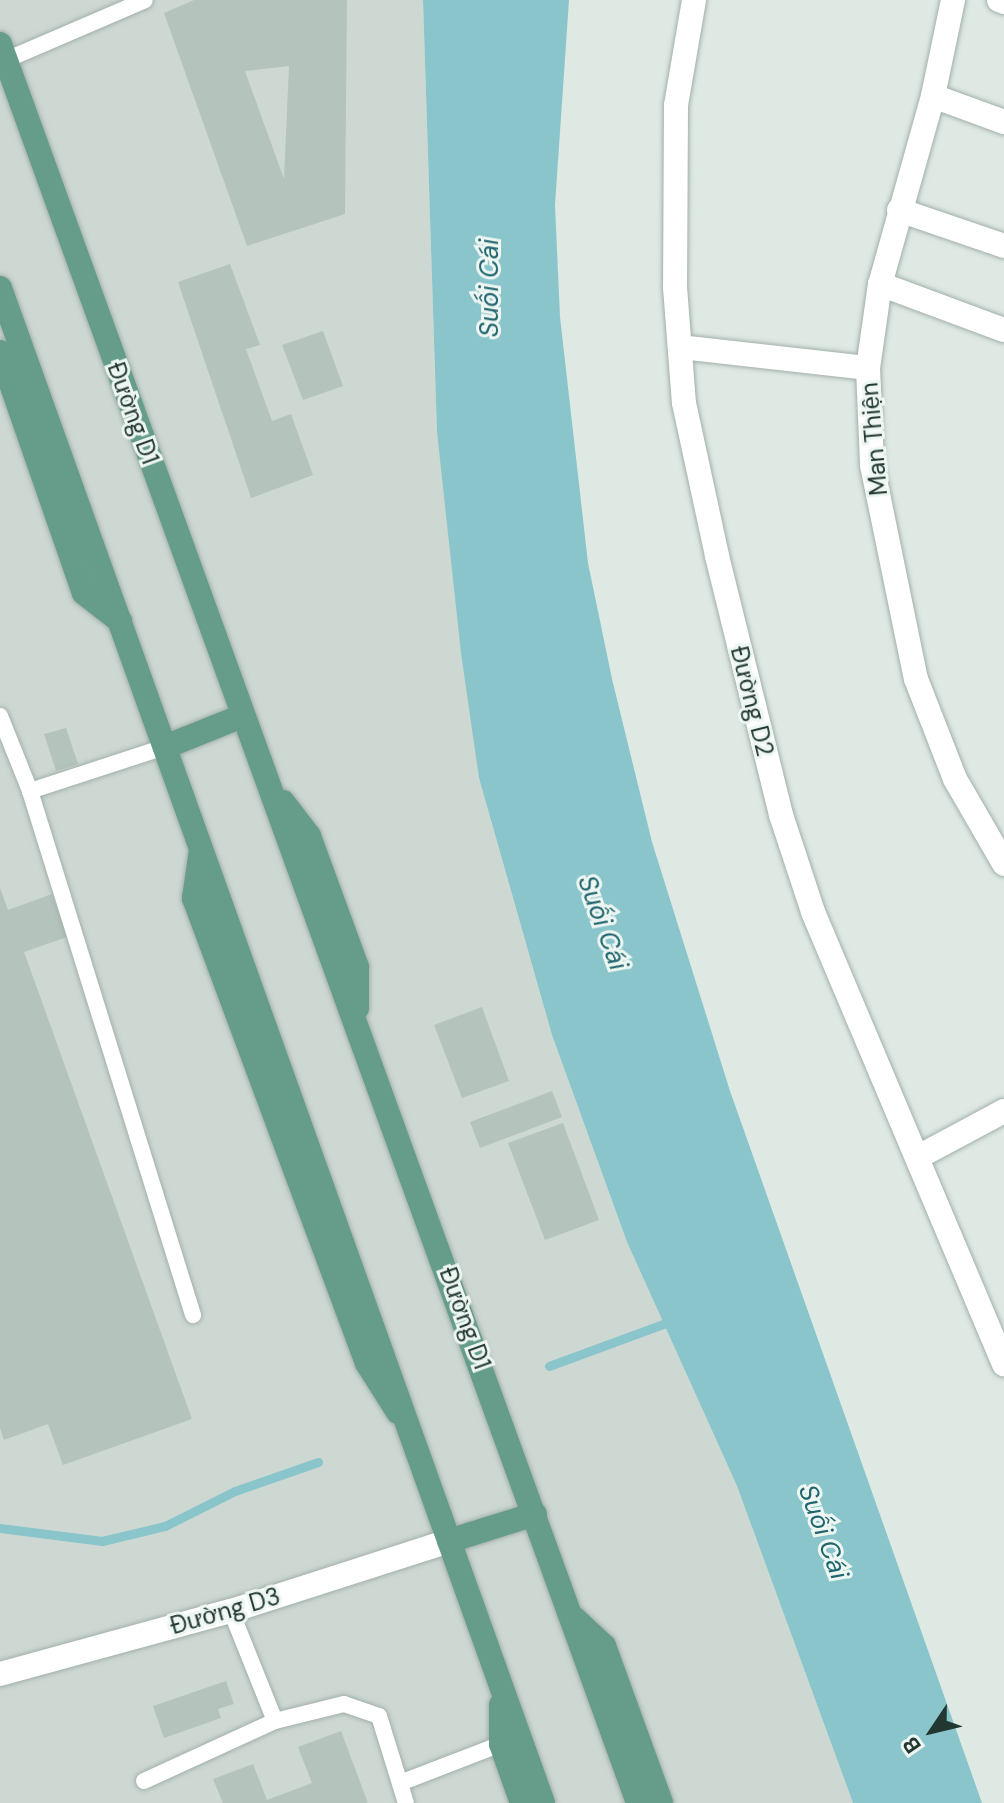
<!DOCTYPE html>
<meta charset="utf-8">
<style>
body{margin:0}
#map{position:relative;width:1004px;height:1803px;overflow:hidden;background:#dee9e3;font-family:"DM Sans",sans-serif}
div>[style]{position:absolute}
.built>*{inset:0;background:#cdd8d2}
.water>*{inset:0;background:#89c5cb}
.stream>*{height:9px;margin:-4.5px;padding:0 4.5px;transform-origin:4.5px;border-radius:4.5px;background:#89c5cb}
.building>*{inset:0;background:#b4c3bc}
.roads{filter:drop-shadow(0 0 2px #a2b0aa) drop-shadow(0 0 2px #a2b0aa)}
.service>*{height:16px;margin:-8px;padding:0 8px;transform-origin:8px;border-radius:8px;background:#fff}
.minor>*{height:24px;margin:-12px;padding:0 12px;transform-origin:12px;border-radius:12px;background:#fff}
.tertiary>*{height:24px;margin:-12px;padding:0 12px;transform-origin:12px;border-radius:12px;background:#fff}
.primary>*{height:24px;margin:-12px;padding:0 12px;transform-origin:12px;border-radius:12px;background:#659c8a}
span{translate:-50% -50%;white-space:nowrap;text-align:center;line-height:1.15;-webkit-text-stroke:6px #eef6f2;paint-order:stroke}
.street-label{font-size:24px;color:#213730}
.water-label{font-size:26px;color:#20666f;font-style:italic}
.north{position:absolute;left:892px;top:1691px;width:80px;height:80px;-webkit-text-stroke:6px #eef6f2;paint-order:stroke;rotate:235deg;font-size:22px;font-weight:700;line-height:32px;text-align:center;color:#213730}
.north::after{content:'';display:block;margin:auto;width:28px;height:36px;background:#213730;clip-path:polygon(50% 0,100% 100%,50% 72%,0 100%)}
</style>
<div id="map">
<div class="built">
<i style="clip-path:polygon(0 0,423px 0,437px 432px,479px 778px,552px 1035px,627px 1242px,737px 1486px,853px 1803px,0 1803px)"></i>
</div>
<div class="water">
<i style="clip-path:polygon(423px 0,569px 0,555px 205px,560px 317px,588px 563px,612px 679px,652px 842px,730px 1091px,982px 1803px,853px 1803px,737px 1486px,627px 1242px,552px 1035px,479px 778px,461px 653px,437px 432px)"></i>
</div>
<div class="stream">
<i style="left:549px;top:1366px;width:136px;rotate:-20.2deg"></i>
<i style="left:0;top:1528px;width:103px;rotate:7.3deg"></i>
<i style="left:102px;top:1541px;width:65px;rotate:-13.4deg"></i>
<i style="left:165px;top:1526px;width:78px;rotate:-26.6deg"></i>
<i style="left:235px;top:1491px;width:88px;rotate:-19.3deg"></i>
</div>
<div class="building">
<i style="clip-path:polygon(evenodd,194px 0,347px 0,345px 214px,247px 246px,164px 13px,194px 0,289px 66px,284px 179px,245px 71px,289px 66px)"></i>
<i style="clip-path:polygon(230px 264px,260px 345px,246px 349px,272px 421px,291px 414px,313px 475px,251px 498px,178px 282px)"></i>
<i style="clip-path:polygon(323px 331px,343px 386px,303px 400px,282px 345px)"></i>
<i style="clip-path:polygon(66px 728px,78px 764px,56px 771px,44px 734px)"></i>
<i style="clip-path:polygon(0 888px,8px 910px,52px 894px,67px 937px,24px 952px,192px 1419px,63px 1465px,48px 1424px,4px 1440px,0 1428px)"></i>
<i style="clip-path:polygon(482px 1007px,509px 1081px,462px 1098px,434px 1025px)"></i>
<i style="clip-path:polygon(552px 1091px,562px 1117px,480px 1148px,470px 1122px)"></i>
<i style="clip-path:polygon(563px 1123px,599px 1220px,545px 1240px,508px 1143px)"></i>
<i style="clip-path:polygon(226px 1681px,234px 1704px,218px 1709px,221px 1718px,164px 1738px,153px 1706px)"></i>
<i style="clip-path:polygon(341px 1731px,368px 1803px,223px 1803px,213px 1779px,253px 1764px,267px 1800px,312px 1783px,298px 1747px)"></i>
</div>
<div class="roads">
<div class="service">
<i style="left:6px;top:60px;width:151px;rotate:-23.3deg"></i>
<i style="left:0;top:716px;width:81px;rotate:68.2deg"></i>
<i style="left:30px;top:791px;width:549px;rotate:72.72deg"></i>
<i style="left:30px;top:791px;width:142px;rotate:-18.1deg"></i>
<i style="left:275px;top:1721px;width:71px;rotate:-13.8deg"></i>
<i style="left:344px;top:1704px;width:37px;rotate:19deg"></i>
<i style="left:379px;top:1716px;width:91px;rotate:72.8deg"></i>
<i style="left:144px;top:1781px;width:144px;rotate:-24.6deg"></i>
<i style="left:275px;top:1721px;width:118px;rotate:-111.8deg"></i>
<i style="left:400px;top:1783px;width:108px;rotate:-21.1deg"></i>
</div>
<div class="minor">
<i style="left:694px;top:0;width:107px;rotate:99.7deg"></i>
<i style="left:676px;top:105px;width:182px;rotate:90.3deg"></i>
<i style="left:675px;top:287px;width:116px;rotate:85.6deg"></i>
<i style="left:684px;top:403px;width:157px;rotate:77.8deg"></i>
<i style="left:717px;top:556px;width:267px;rotate:76.1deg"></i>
<i style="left:781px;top:815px;width:102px;rotate:71.7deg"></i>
<i style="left:813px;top:912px;width:491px;rotate:67.1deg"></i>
<i style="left:999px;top:0;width:5px;rotate:22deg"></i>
<i style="left:933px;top:96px;width:76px;rotate:20.1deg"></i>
<i style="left:899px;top:210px;width:111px;rotate:18.9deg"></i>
<i style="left:880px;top:284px;width:132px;rotate:20.4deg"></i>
<i style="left:680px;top:347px;width:189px;rotate:6.4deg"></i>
<i style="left:920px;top:1156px;width:95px;rotate:-28.2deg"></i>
<i style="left:0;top:1674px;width:239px;rotate:-15.3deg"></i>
<i style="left:231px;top:1611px;width:229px;rotate:-17.8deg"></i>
</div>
<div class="tertiary">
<i style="left:953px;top:0;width:98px;rotate:101.8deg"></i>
<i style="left:933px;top:96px;width:195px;rotate:105.7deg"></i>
<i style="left:880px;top:284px;width:85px;rotate:98.1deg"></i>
<i style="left:868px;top:368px;width:97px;rotate:87.6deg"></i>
<i style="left:872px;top:465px;width:218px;rotate:78.4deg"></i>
<i style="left:916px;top:679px;width:107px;rotate:68.7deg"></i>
<i style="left:955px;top:779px;width:98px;rotate:60deg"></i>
</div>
<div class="primary">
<i style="left:0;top:44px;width:1871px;rotate:70.06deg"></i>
<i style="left:0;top:288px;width:1609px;rotate:70.28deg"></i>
<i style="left:0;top:352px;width:255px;rotate:70.8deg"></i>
<i style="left:84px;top:593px;width:46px;rotate:37.9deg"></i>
<i style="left:165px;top:747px;width:83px;rotate:-21.9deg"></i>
<i style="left:283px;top:802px;width:43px;rotate:52.6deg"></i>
<i style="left:309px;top:836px;width:140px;rotate:69.9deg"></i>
<i style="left:357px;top:967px;width:41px;rotate:90deg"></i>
<i style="left:201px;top:850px;width:49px;rotate:98.3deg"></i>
<i style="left:194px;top:898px;width:496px;rotate:69.6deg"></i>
<i style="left:367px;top:1363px;width:58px;rotate:57.7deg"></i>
<i style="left:449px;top:1541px;width:90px;rotate:-17.4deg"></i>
<i style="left:575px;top:1619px;width:40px;rotate:43deg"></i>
<i style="left:604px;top:1646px;width:167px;rotate:70deg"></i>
<i style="left:501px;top:1705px;width:39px;rotate:90deg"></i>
<i style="left:501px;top:1744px;width:63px;rotate:70.4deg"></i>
</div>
</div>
<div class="street-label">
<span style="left:133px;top:413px;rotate:70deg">Đường D1</span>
<span style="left:874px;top:439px;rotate:-95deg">Man Thiện</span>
<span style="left:752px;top:701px;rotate:76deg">Đường D2</span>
<span style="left:465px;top:1318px;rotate:70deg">Đường D1</span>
<span style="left:225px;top:1611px;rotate:-16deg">Đường D3</span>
</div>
<div class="water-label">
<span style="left:490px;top:288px;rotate:-90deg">Suối Cái</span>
<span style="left:602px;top:923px;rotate:70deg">Suối Cái</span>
<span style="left:823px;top:1532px;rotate:70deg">Suối Cái</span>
</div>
<div class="north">B</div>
</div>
